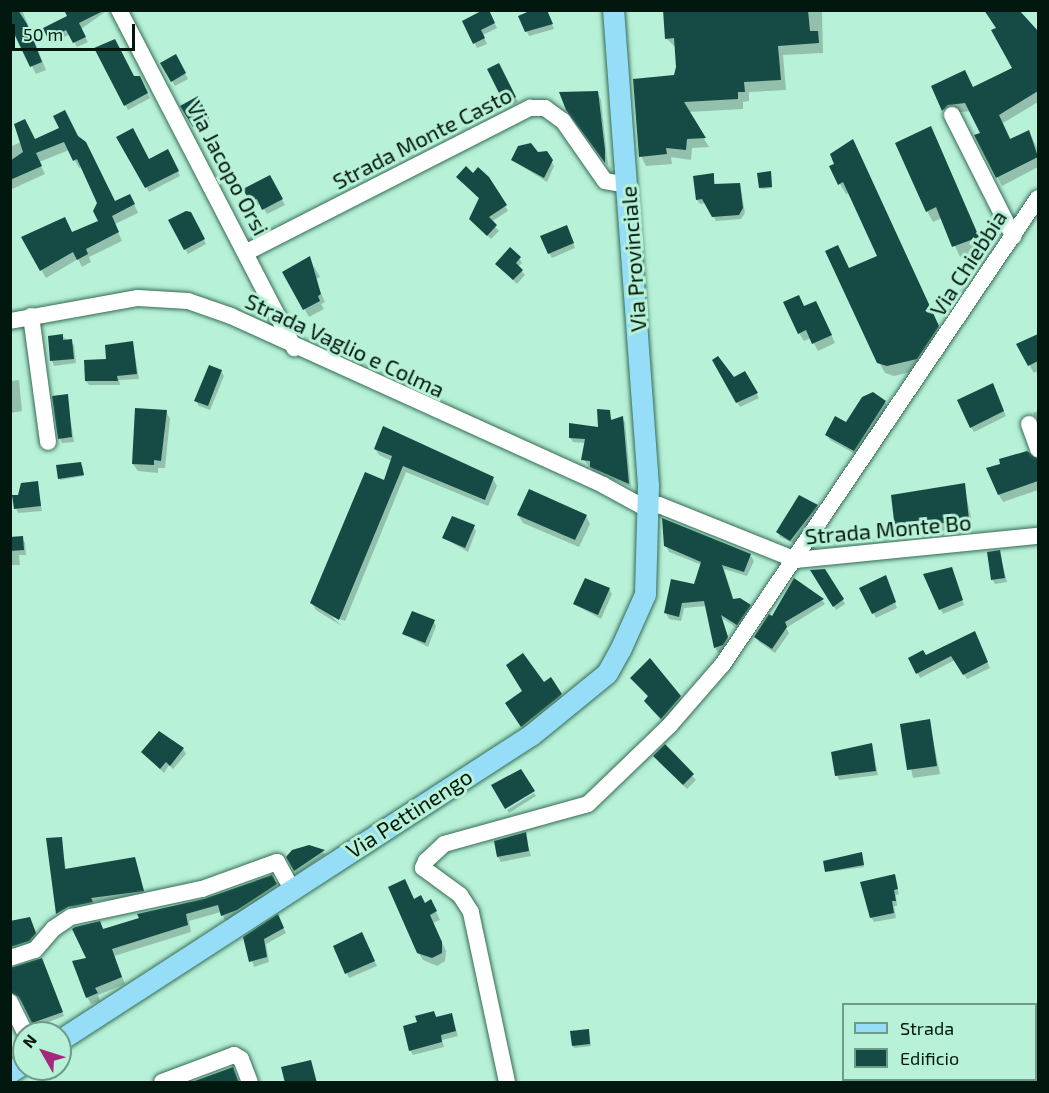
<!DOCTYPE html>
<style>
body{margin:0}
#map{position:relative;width:1049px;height:1093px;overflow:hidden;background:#b7f1d7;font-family:"Exo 2",sans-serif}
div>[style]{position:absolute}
.shadow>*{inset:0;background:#0003}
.building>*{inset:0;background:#164a45}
.roads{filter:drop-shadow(0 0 2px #346b55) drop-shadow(0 0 2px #346b55)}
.minor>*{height:16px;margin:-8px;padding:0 8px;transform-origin:8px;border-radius:8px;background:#fff}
.major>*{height:21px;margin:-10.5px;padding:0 10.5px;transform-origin:10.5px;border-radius:10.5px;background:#96ddf7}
span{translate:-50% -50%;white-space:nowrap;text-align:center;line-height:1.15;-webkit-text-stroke:6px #b7f1d7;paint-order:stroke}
.street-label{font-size:22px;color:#02170e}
.frame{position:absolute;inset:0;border:12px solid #02170e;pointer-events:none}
.legend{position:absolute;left:842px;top:1003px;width:195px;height:78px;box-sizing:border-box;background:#b7f1d7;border:2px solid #6f9a87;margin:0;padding:8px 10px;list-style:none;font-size:18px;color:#02170e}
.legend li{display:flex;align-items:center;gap:12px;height:30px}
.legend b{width:30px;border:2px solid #6f9a87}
.north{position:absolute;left:12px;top:1021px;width:60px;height:60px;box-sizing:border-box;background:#b7f1d7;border:2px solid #6f9a87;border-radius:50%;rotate:309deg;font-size:16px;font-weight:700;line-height:24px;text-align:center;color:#02170e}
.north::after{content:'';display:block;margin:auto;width:21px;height:27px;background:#a5287a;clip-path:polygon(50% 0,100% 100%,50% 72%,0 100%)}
.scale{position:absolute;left:12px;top:24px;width:123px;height:27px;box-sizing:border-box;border:3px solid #02170e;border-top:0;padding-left:8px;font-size:18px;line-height:21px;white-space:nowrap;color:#02170e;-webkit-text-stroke:4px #b7f1d7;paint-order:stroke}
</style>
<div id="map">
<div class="shadow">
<i style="clip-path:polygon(10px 10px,22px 10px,46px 70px,36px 74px,10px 23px)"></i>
<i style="clip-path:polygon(66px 10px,104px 10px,105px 12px,81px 29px,88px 42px,77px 47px,70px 34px,52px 43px,45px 29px,69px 16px)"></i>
<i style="clip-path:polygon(526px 10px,546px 10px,554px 29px,529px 36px,520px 17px,527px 14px)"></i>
<i style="clip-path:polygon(665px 10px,829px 10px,822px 11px,823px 53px,783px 55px,786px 90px,749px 92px,749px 101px,743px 102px,743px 109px,688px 112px,709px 147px,692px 148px,691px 160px,671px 157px,672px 164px,646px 166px,641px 156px,677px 68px,676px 48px,667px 39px)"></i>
<i style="clip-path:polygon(1017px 10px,1038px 33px,1038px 102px,1003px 123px,1011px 140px,1029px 131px,1038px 150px,1038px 167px,1002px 186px,976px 136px,982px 133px,971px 111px,952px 113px,948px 118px,933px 86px,973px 88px,1014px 68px)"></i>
<i style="clip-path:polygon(488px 11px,497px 28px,483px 35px,487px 44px,477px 48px,464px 22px)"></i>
<i style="clip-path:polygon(96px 49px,133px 78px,139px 78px,150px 98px,128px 110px)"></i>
<i style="clip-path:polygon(176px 56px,188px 79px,175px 86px,162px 63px)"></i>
<i style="clip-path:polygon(498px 65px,518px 102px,509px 107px,489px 69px)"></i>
<i style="clip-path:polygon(598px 93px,601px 100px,608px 166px,572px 117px)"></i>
<i style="clip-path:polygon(197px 98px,211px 123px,197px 131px,182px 106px)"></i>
<i style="clip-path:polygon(118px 137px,149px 161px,171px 155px,180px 176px,149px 192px)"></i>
<i style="clip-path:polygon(78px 138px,115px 203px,134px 204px,138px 213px,115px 224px,122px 241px,89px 257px,91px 262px,82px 267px,78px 259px,46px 278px,23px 238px,72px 234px,100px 222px,99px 203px,82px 166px,79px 168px,69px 150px,39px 162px,45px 174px,10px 190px,10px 147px,23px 141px)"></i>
<i style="clip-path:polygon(936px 138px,984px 248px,960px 257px,942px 218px,933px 222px,927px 211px)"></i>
<i style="clip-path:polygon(858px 151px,944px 338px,923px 369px,894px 376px,885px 373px,879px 362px,850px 270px,879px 257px,850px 193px,846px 194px,840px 184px)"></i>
<i style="clip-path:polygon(546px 152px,554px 166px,547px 182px,512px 160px)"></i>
<i style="clip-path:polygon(473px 175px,488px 178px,508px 211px,491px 222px,499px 231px,491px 239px,471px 219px,479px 199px,458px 177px)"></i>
<i style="clip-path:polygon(713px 175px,716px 185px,740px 184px,745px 213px,741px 219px,716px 221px,706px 203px,700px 204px,697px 200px)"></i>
<i style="clip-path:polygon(771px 175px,772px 188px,762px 189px,760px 188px)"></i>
<i style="clip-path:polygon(270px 177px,285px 205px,267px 214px,261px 204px,254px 206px,245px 190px)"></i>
<i style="clip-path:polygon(190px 214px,206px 244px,188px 254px,170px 221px)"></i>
<i style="clip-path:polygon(569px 232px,575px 248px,552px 258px,549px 253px)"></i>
<i style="clip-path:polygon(309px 258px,320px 277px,315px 280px,325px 302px,321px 304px,324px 309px,309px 317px,284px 273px)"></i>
<i style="clip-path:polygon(519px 258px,522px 263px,518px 267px,525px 275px,517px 284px,497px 264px)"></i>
<i style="clip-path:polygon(804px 308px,820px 310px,835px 343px,818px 351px,811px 338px,804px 341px,799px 333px)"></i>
<i style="clip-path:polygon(1038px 335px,1038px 371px,1034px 373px,1018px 345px)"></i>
<i style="clip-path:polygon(62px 336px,74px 345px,76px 363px,54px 366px,52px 361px)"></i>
<i style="clip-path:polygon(133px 343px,139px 379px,119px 380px,120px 385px,89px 385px,86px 381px)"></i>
<i style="clip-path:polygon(714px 361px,734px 379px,745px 373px,759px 398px,740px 407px)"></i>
<i style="clip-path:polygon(221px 371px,224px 376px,210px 410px,199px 406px,196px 401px)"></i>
<i style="clip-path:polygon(19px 380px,22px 411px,10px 413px,10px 381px)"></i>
<i style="clip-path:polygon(995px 390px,1006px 416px,974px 432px,971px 427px)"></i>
<i style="clip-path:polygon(67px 396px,74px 442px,62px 443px,60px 438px)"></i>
<i style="clip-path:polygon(885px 402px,888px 407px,857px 455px,830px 440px,827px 435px)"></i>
<i style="clip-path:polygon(166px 411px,170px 419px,165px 468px,158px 468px,158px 473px,138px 471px,133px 464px)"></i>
<i style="clip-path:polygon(609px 411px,612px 421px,622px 418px,625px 422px,631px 487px,594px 472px,583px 459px,586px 443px,573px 442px,570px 437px,600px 429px)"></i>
<i style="clip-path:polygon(1038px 411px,1038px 420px,1033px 413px)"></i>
<i style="clip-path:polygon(375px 449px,493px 479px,497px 486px,488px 506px,406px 472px,345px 621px,331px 616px,342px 626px,316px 610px,312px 603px,384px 482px,392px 461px,379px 455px)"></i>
<i style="clip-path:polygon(1027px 452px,1038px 473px,1038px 490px,1003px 502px,999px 495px)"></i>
<i style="clip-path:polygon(82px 465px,84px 476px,60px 480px,59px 478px)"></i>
<i style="clip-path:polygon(37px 483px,42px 511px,18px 513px,16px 508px)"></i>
<i style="clip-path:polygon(964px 485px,973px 527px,901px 536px,897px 528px)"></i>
<i style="clip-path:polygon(817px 506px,820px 511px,797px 545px,780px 537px,778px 532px)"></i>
<i style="clip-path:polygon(518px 515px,586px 516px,590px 524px,579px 547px,523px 523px)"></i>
<i style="clip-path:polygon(473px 526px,476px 531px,468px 552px,444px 538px)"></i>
<i style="clip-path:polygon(10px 538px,22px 538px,25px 543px,26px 555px,19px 555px,20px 565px,10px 565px)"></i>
<i style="clip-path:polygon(666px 546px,750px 555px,754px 561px,747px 576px,724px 569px,734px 601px,749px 606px,753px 611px,740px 630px,722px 618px,730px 644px,726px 650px,718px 653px,715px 647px,706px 606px,684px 608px,681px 621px,669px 619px,666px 613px,695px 585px,702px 565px,669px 552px)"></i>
<i style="clip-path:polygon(999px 552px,1007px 582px,995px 584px,992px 579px)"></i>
<i style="clip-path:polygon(952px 569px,964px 605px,943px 614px,925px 575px)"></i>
<i style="clip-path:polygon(813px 571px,833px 582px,845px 604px,836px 610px)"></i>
<i style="clip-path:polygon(888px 581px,897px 608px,876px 618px,861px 588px)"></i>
<i style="clip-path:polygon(609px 589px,612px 594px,601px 619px,574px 604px)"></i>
<i style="clip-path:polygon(822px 600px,825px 604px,786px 628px,789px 633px,775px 653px,759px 642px,756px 637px,773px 618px)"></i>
<i style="clip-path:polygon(434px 622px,436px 626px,428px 647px,404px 634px)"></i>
<i style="clip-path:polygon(974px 632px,990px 668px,967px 679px,955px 660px,920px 678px,910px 658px,925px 657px)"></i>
<i style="clip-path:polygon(632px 678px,680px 697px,685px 705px,666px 725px,651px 709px,646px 701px,649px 698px)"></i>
<i style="clip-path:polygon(550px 679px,563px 699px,524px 730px,507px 703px)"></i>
<i style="clip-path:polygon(929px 720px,940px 774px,913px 778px,902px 725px)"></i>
<i style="clip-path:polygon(872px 745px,878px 775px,839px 780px,837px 775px)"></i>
<i style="clip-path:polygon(665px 747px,696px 780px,687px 789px,658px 761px)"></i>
<i style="clip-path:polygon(183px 749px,186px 754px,173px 769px,169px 765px,164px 773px,142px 752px)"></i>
<i style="clip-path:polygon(534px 793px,536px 796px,509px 813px,507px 810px)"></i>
<i style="clip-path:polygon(525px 834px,531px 856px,501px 862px,498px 857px)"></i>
<i style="clip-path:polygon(47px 839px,61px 839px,66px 870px,136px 863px,145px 895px,92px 902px,94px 906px,60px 918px,58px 915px,76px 904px)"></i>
<i style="clip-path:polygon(309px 846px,326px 854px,297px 874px,288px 857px)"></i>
<i style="clip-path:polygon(862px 856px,864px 867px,827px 872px)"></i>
<i style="clip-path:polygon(894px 876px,899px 894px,896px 895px,897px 906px,894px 906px,896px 918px,874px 922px,871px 917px)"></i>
<i style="clip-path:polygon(271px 877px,280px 892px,226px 922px,221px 912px,189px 921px,191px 932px,114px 956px,125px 984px,98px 995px,100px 1001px,91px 1004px,87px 997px,89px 959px,100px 923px,104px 930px)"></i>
<i style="clip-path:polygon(414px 900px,425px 904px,431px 901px,440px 920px,433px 923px,446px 951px,445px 961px,437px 966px,423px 960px,418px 952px)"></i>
<i style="clip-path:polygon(280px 921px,286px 933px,266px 944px,269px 962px,254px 967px,245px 937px)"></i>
<i style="clip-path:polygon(10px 922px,32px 923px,38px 938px,31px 945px,10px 953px)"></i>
<i style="clip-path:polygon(364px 939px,377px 966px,349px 978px,335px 947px)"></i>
<i style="clip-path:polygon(44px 964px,64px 1016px,36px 1027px,23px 1001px,10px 997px,10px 969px)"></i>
<i style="clip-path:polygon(434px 1013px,437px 1019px,451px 1015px,458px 1036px,442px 1040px,444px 1047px,413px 1055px,410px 1050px,419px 1023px)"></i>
<i style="clip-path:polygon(589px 1032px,591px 1046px,574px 1048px,573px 1046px)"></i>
</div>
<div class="building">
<i style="clip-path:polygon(10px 10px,18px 10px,27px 24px,42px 62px,30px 67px,10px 25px)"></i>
<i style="clip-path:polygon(64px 10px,105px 10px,79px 23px,86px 37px,73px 43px,66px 30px,48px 39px,43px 28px,67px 16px)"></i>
<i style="clip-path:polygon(483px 10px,489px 10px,495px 23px,481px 30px,485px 38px,473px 44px,462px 21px)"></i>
<i style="clip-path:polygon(532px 10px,547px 10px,553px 24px,525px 32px,518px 16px)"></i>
<i style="clip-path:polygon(663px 10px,808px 10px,810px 31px,818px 31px,819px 43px,778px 46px,781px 80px,744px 82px,745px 92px,738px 92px,738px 99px,684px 102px,706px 138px,687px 139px,686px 150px,666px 148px,667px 154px,639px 157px,633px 79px,674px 75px,676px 67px,674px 38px,665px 39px)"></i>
<i style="clip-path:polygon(984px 10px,1019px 10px,1038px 31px,1038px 91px,999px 115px,1010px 139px,1029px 130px,1038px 157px,996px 178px,974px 135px,980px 133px,965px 103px,948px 105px,942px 111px,931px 86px,965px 70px,973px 87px,1012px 68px,991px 30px,996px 28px)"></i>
<i style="clip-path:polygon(115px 39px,134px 76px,140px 76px,148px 93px,124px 106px,94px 48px)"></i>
<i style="clip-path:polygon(176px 54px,186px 73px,171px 82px,160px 63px)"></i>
<i style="clip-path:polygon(499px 63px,516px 97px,504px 103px,487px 69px)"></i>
<i style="clip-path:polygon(598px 91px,605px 150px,605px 163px,566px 110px,559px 92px)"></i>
<i style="clip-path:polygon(198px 96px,209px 118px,193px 127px,180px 106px)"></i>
<i style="clip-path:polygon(65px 110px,78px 136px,86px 142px,115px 201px,130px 194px,135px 204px,112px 216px,119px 232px,86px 249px,88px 254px,77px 260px,73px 252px,40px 271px,21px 237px,65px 217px,72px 232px,98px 221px,93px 211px,97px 203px,77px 159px,73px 161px,64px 142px,36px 153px,42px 166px,10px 180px,10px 161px,23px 152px,14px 124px,25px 119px,35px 139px,59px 128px,53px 116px)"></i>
<i style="clip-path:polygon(931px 126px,979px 237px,952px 247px,936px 207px,926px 212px,895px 143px)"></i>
<i style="clip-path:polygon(133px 128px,149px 159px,168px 149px,179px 171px,145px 188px,116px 137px)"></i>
<i style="clip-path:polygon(853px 139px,939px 326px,917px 359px,887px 366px,877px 363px,825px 251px,838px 245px,849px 268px,877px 256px,843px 182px,838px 185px,829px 166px,834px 164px,830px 154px)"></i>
<i style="clip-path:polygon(531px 143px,538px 152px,547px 151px,553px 160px,544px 178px,511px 160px,518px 146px)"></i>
<i style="clip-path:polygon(466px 166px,473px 173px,478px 167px,489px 177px,507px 205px,489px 217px,497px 225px,487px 236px,469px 219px,479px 198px,456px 177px)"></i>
<i style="clip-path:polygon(771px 171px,772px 187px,759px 188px,757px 173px)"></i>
<i style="clip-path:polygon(714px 173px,714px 184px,740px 183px,743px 208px,739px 215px,712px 217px,702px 199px,696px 200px,693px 176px)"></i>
<i style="clip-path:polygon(270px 175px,283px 199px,262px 210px,257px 199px,250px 202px,243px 189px)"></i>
<i style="clip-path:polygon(186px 211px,191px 212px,205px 239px,184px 250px,168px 220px)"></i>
<i style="clip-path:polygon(567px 225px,574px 243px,548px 254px,540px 236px)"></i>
<i style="clip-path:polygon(510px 247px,521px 257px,516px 263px,523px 270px,513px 280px,495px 264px)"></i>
<i style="clip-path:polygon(310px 256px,321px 294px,318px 296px,320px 301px,303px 310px,282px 272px)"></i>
<i style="clip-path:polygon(799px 295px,804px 306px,816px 301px,832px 335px,812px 344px,806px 330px,798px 334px,783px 302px)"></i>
<i style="clip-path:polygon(63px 334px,63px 340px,72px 339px,74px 359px,50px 361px,48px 336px)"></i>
<i style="clip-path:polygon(1038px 334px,1038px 361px,1028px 366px,1016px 344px)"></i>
<i style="clip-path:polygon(133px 341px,137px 374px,117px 376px,118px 381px,85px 381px,84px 360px,106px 359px,105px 345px)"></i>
<i style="clip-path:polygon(718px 356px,734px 377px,745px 371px,758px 393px,736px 403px,712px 360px)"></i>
<i style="clip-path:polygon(209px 365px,222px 370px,208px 406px,194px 401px)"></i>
<i style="clip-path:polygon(993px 383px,1004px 411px,970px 428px,957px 400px)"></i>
<i style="clip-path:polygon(873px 392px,886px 401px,854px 451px,825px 435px,835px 416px,846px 422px,862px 397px)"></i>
<i style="clip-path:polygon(68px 394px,72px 437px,58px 439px,52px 396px)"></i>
<i style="clip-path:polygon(135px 408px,167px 410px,161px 461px,154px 460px,154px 465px,132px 464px)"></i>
<i style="clip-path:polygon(597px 409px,610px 410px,611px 420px,623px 416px,629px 484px,590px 467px,590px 461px,581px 460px,585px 439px,569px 438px,569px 423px,598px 427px)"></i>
<i style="clip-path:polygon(383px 426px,494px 477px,485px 500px,403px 466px,339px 620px,310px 603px,365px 472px,384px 480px,392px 456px,374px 449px)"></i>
<i style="clip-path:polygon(1027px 451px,1038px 459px,1038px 481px,998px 495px,986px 468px,1000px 464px,999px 459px)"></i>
<i style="clip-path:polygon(81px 462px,84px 475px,58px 479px,56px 465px)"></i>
<i style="clip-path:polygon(38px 481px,41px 506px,14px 509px,12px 495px,18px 495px,21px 483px)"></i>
<i style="clip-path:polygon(965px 483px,969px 520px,895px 529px,891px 495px)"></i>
<i style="clip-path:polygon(529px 489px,587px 515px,575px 540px,517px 515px)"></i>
<i style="clip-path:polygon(799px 495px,818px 505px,790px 541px,776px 532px)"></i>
<i style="clip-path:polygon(452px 516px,475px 525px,465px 548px,442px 538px)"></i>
<i style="clip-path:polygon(662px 518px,751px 554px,744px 572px,722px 565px,733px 599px,740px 598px,751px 605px,737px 625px,721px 615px,728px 637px,723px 645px,714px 648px,704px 601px,682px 603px,679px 617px,664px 613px,671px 579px,694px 584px,701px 562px,664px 546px)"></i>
<i style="clip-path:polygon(23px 536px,24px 550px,10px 551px,10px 537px)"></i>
<i style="clip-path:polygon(1000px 550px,1005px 578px,991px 580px,987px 552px)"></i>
<i style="clip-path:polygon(952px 567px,963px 600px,939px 610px,923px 574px)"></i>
<i style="clip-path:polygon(825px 569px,844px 599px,833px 607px,810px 570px)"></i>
<i style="clip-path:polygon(886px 575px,896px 602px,872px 614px,859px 588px)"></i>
<i style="clip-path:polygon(585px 578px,610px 588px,598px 615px,573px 604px)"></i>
<i style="clip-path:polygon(794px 578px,824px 599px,785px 622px,787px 627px,772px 649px,754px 637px,769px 614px,772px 616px)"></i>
<i style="clip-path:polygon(412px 611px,435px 620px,425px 643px,402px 634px)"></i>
<i style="clip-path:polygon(975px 631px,988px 662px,963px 675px,951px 656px,916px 674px,908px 658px,923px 650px,926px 655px)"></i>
<i style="clip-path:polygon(523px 653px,544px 682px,551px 677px,562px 694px,521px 727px,505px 703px,522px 691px,506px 665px)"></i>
<i style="clip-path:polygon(650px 658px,681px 696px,661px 719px,644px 701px,648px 696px,630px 678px)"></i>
<i style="clip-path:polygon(930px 719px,937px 766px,907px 770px,900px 724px)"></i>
<i style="clip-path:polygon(159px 731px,184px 748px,170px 766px,166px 762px,160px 769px,141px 752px)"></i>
<i style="clip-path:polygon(872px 743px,876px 771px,835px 776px,831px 752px)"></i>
<i style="clip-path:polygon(665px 744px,694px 774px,683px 785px,653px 756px)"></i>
<i style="clip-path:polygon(521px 769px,535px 791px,505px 809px,491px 785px)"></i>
<i style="clip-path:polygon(526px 832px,529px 851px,497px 857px,494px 841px)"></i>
<i style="clip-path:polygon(62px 837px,65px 869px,135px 857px,144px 891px,91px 898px,93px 902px,68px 907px,56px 914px,46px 838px)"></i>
<i style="clip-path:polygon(309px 845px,325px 850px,294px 871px,286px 857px,292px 850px)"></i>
<i style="clip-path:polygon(862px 852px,864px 865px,825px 872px,823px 861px)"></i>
<i style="clip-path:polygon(895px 874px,898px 889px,894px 890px,896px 901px,892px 901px,894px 913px,870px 918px,860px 882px)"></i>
<i style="clip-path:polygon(272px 875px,277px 884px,237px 910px,221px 916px,218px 905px,186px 914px,188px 925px,112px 949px,122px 977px,95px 988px,98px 993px,86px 998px,72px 961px,86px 958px,72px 929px,75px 927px,100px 921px,103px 929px,139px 918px,137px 914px,204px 899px)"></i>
<i style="clip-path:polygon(405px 879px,414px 899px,421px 895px,425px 903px,431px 899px,437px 911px,430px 915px,442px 942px,442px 953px,432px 958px,417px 953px,388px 887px)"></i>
<i style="clip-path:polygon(278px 914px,284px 928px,264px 939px,267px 957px,249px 962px,243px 937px)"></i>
<i style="clip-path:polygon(30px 917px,36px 933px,29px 941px,10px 947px,10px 921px)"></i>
<i style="clip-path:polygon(362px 932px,375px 961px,345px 974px,333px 946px)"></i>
<i style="clip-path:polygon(42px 958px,63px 1012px,32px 1023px,19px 997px,10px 992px,10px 968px)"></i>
<i style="clip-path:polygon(434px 1011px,436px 1017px,452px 1013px,456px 1031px,441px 1035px,442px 1042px,409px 1051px,403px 1026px,417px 1022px,415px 1016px)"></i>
<i style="clip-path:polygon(589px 1029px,590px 1044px,572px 1046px,570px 1031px)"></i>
<i style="clip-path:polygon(311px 1060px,317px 1083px,285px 1083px,281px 1067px)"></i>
<i style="clip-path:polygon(233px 1067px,239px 1083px,192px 1083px,192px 1082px)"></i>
</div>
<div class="roads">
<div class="minor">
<i style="left:119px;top:10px;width:381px;rotate:62.6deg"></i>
<i style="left:952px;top:115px;width:136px;rotate:63.2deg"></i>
<i style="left:247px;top:252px;width:318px;rotate:-27deg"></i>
<i style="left:530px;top:108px;width:15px"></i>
<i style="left:545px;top:108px;width:22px;rotate:36deg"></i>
<i style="left:563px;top:121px;width:73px;rotate:55deg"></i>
<i style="left:605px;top:181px;width:22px;rotate:10deg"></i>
<i style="left:31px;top:316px;width:127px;rotate:82.3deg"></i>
<i style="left:10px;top:321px;width:130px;rotate:-10.2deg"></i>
<i style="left:138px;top:298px;width:50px;rotate:3.4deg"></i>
<i style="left:188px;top:301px;width:46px;rotate:19.2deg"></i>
<i style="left:231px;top:316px;width:409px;rotate:24.4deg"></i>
<i style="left:603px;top:485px;width:48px;rotate:28.7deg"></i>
<i style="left:645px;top:508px;width:14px;rotate:-12deg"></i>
<i style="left:659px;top:505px;width:148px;rotate:21.9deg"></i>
<i style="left:796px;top:560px;width:243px;rotate:-5.7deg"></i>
<i style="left:1029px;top:424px;width:27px;rotate:70deg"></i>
<i style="left:10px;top:958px;width:26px;rotate:-18deg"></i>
<i style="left:35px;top:950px;width:28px;rotate:-49deg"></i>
<i style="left:53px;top:929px;width:22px;rotate:-34deg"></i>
<i style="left:71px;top:917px;width:134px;rotate:-12.1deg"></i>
<i style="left:202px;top:889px;width:80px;rotate:-19.8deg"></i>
<i style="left:277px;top:862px;width:31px;rotate:61deg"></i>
<i style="left:10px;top:1002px;width:34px;rotate:64deg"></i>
<i style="left:162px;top:1082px;width:77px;rotate:-20.6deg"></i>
<i style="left:234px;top:1055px;width:8px;rotate:30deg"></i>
<i style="left:241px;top:1059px;width:25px;rotate:69deg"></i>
<i style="left:507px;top:1082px;width:174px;rotate:-102deg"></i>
<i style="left:471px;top:912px;width:20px;rotate:-123deg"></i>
<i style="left:460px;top:895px;width:46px;rotate:-143.9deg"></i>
<i style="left:423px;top:868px;width:8px;rotate:-67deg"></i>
<i style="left:426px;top:861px;width:25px;rotate:-43deg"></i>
<i style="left:444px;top:844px;width:149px;rotate:-15.5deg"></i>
<i style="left:588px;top:804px;width:114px;rotate:-43.9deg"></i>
<i style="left:670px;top:725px;width:81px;rotate:-49deg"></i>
<i style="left:723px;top:664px;width:562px;rotate:-55.94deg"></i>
</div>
<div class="major">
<i style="left:60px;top:1040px;width:561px;rotate:-32.93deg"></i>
<i style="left:531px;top:735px;width:98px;rotate:-39.2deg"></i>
<i style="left:607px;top:673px;width:26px;rotate:-61deg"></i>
<i style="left:620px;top:650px;width:61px;rotate:-65.9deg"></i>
<i style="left:645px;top:594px;width:109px;rotate:-88.4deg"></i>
<i style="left:648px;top:485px;width:476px;rotate:-94.2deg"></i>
<i style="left:10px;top:1072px;width:17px;rotate:-33deg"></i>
</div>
</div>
<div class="street-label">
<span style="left:422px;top:138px;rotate:-27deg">Strada Monte Casto</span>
<span style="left:228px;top:168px;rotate:62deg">Via Jacopo Orsi</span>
<span style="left:633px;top:259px;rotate:-94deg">Via Provinciale</span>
<span style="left:968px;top:263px;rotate:-57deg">Via Chiebbia</span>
<span style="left:345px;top:345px;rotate:25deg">Strada Vaglio e Colma</span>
<span style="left:888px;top:529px;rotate:-5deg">Strada Monte Bo</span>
<span style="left:409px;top:813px;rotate:-33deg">Via Pettinengo</span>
</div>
<div class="frame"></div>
<ul class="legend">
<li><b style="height:8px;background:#96ddf7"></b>Strada</li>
<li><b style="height:16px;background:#164a45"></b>Edificio</li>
</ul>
<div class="north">N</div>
<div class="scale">50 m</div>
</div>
